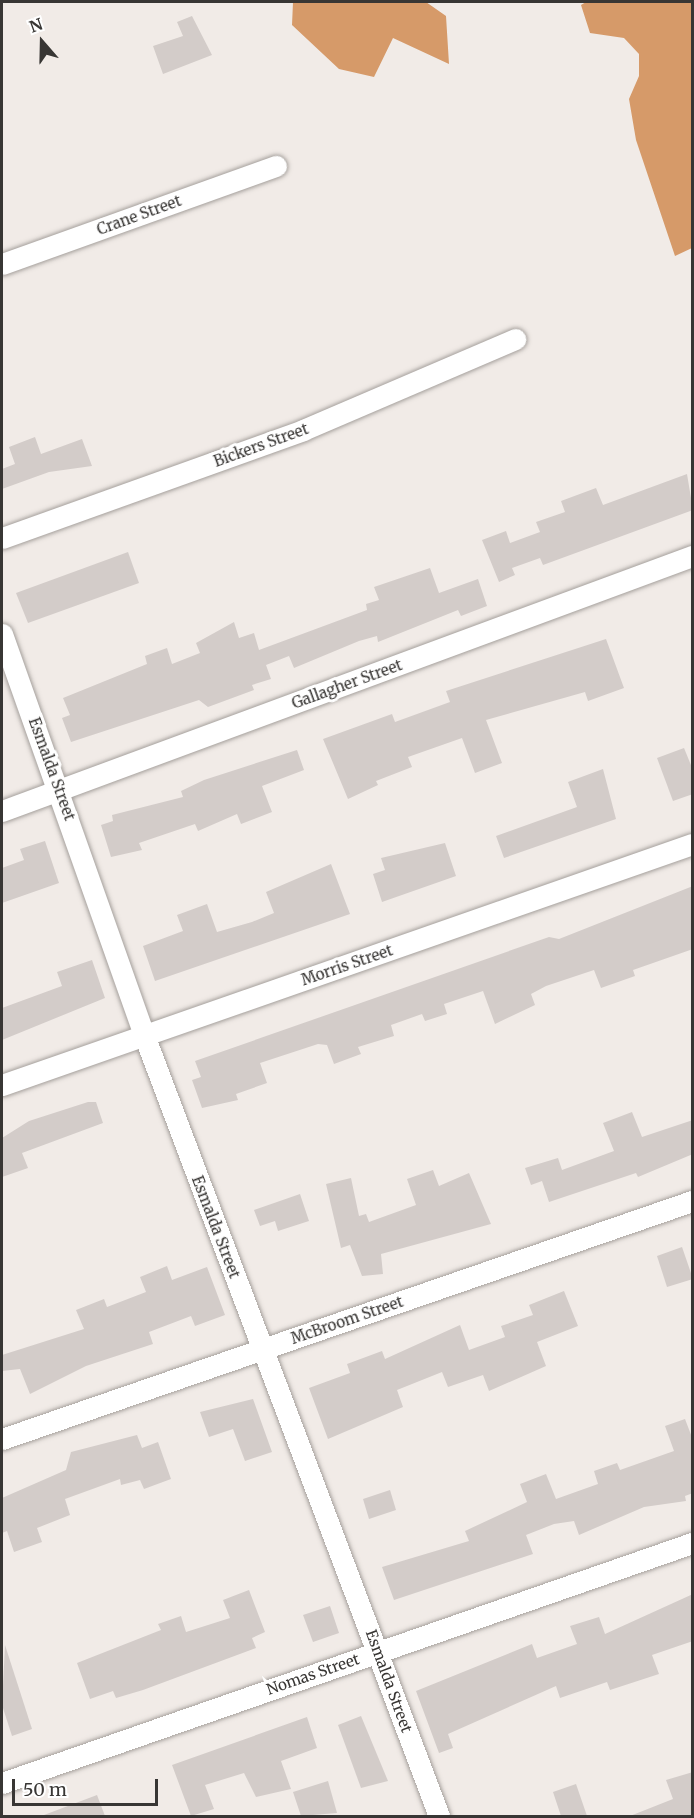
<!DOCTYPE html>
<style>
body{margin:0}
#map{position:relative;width:694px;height:1818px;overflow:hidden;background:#f1ebe7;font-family:Merriweather,serif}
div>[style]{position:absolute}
.forest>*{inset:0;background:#d69a69}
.building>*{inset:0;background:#d3ccc9}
.roads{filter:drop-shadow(0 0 2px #a5a09c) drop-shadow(0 0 2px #a5a09c)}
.minor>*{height:21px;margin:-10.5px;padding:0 10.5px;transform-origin:10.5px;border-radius:10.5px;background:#fff}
span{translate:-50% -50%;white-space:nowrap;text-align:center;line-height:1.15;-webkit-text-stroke:6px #fff;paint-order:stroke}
.street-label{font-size:15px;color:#383634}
.frame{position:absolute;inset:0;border:3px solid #383634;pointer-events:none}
.north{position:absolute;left:12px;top:12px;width:60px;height:60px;-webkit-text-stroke:4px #fff;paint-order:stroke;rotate:340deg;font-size:16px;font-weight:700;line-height:24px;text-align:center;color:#383634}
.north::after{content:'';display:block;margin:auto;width:21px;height:27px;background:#383634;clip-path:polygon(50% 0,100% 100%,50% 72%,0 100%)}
.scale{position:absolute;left:12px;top:1779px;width:146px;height:27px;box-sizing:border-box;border:3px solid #383634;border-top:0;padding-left:8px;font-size:18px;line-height:21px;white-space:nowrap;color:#383634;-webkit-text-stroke:4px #fff;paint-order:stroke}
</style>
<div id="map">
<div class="forest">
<i style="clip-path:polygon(293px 2px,426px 2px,446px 16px,449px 64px,393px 38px,374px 77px,339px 69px,292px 25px)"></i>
<i style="clip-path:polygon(586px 2px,692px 2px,692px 248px,675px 256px,636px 140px,629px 99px,639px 76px,639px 54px,624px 38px,590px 33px,581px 5px)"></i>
</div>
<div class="building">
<i style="clip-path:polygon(192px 16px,212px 55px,163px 74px,153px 46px,183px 36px,177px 22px)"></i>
<i style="clip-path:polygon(35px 437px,41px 454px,82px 439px,92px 466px,49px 472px,2px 489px,2px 469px,15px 464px,9px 447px)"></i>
<i style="clip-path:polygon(687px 474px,693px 510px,543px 565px,540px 558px,512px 568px,515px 575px,499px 582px,482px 540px,506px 531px,510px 543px,540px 532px,536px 522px,565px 512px,561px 501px,596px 488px,603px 505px)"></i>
<i style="clip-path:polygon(128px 552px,139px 583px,28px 623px,16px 593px)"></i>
<i style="clip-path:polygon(430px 568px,439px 593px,478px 579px,487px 606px,461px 616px,458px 610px,378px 642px,377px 636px,359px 641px,294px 668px,289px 656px,266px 665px,271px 679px,252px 685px,254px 690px,208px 707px,199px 700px,71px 742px,62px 718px,70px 715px,63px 698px,147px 664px,145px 656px,167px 648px,172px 664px,200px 653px,196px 643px,234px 622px,239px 638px,254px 633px,259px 650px,367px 610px,366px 604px,379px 600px,374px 587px)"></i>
<i style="clip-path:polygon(606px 639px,624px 688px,588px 701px,585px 692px,486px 720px,502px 763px,475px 773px,462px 738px,408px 757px,412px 767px,376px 781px,378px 785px,348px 799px,323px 739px,392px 714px,395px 722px,450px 702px,446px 691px)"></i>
<i style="clip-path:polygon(684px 748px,693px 770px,693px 794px,673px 801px,657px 758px)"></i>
<i style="clip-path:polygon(297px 750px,304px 770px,262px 786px,272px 812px,241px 824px,237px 814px,198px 831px,195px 824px,139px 843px,142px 850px,111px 857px,101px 825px,113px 821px,112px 815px,183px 797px,181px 791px,204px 780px)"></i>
<i style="clip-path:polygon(603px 769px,616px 819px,504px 858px,496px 836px,577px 807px,568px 782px)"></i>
<i style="clip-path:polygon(45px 841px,59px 883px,2px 903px,2px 868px,24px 860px,20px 849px)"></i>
<i style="clip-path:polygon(445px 843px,456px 876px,382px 902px,373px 874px,385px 870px,381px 858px)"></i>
<i style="clip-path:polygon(331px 864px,350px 914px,155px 981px,143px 946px,183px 931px,177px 915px,207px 904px,217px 932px,252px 922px,274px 913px,266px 892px)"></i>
<i style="clip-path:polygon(693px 886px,693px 949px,633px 970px,635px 976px,601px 988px,594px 970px,546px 986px,531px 994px,535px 1005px,495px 1024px,483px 991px,444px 1004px,447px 1014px,425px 1021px,422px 1014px,391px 1025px,394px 1036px,358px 1047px,361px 1054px,334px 1064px,327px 1045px,318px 1044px,260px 1063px,267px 1083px,236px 1094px,238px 1100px,202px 1108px,192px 1080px,201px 1077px,195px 1061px,549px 937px,559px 939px)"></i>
<i style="clip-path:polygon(92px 960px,105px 998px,2px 1040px,2px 1008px,62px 986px,57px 972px)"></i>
<i style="clip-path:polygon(88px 1102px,96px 1102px,103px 1123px,22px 1153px,28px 1168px,2px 1177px,2px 1138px,29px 1121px)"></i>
<i style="clip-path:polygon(632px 1112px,642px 1137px,693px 1120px,693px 1154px,638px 1177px,636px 1173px,549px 1202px,542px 1181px,531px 1185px,525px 1168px,558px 1158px,562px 1170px,614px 1151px,603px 1123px)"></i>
<i style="clip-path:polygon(433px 1170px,439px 1186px,469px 1173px,491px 1224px,381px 1254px,383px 1274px,362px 1276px,350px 1245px,341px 1248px,326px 1184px,351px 1178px,359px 1216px,366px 1214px,369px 1222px,416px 1205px,407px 1179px)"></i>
<i style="clip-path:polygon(300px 1194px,309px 1221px,278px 1231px,275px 1221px,260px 1226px,254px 1210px)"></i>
<i style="clip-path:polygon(682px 1247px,693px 1279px,667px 1287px,657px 1256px)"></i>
<i style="clip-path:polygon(167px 1266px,172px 1280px,207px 1267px,225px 1315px,195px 1326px,191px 1316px,149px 1332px,153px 1344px,86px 1366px,30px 1394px,20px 1369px,2px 1371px,2px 1355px,84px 1329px,76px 1310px,104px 1299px,107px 1307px,146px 1292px,140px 1277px)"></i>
<i style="clip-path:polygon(564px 1291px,578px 1326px,537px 1342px,546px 1366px,489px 1391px,483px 1375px,448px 1387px,442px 1372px,397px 1390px,403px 1407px,328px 1439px,309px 1388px,350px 1373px,347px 1364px,382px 1351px,385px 1359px,460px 1325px,469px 1350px,505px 1337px,501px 1326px,533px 1315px,529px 1305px)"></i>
<i style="clip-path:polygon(253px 1399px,272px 1452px,245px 1461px,233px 1429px,209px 1437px,200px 1412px)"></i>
<i style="clip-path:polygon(685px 1419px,693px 1440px,693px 1493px,685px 1496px,686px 1501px,644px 1507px,579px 1535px,574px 1521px,554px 1524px,526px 1535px,533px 1554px,394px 1600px,382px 1567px,469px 1541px,465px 1531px,527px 1502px,520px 1484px,546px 1474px,556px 1499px,598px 1484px,594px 1471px,617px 1463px,620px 1470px,674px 1451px,665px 1426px)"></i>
<i style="clip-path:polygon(137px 1435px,142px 1448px,158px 1442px,171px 1479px,144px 1489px,140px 1480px,121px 1485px,120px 1479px,65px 1499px,70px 1515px,37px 1528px,42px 1542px,14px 1552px,7px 1531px,2px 1533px,2px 1498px,66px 1470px,71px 1452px)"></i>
<i style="clip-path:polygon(390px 1490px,396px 1510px,369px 1519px,363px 1499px)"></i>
<i style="clip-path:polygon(249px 1590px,265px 1632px,252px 1638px,256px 1648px,143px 1690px,116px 1698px,113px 1691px,90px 1699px,77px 1663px,161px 1630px,158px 1624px,181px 1616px,186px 1632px,230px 1618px,223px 1600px)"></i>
<i style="clip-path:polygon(693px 1594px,693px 1641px,652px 1655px,659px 1674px,610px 1690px,607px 1682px,560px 1698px,556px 1686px,448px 1734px,453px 1748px,439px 1753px,416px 1691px,532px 1644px,537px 1658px,577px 1644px,570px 1626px,599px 1617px,605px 1634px)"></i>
<i style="clip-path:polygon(330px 1606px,339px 1633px,313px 1642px,303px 1615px)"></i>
<i style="clip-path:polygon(5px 1645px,32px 1729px,12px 1736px,2px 1705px)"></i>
<i style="clip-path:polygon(361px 1716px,388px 1781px,361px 1788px,338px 1725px)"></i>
<i style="clip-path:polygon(307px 1717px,317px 1748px,281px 1761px,291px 1789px,256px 1797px,244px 1773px,205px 1785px,214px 1809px,191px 1816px,172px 1765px)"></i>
<i style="clip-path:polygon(693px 1772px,693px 1816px,630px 1816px,673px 1799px,666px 1780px)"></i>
<i style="clip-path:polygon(328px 1781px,337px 1813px,301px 1816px,293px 1792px)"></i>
<i style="clip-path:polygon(576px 1784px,587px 1816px,561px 1816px,553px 1792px)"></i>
<i style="clip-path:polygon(97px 1795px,105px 1816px,44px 1816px,44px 1815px)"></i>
</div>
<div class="roads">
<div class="minor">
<i style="left:2px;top:264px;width:291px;rotate:-19.7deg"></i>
<i style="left:2px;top:538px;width:320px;rotate:-19.7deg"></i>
<i style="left:303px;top:430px;width:231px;rotate:-23.2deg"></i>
<i style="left:2px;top:634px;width:425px;rotate:70.5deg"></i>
<i style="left:144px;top:1035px;width:835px;rotate:69.31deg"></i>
<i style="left:2px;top:811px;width:736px;rotate:-20.28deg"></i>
<i style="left:2px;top:1085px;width:731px;rotate:-19.25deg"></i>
<i style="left:2px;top:1439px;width:730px;rotate:-19.03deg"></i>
<i style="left:2px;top:1783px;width:731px;rotate:-19.18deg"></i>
</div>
</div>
<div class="street-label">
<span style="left:139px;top:215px;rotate:-20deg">Crane Street</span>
<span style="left:261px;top:445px;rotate:-20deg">Bickers Street</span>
<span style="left:347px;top:684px;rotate:-20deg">Gallagher Street</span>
<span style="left:52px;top:769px;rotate:70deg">Esmalda Street</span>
<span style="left:347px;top:965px;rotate:-19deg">Morris Street</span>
<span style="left:216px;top:1227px;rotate:69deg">Esmalda Street</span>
<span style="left:347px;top:1320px;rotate:-19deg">McBroom Street</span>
<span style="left:313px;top:1674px;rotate:-19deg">Nomas Street</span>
<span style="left:389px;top:1681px;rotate:70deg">Esmalda Street</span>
</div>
<div class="frame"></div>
<div class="north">N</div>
<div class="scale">50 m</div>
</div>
